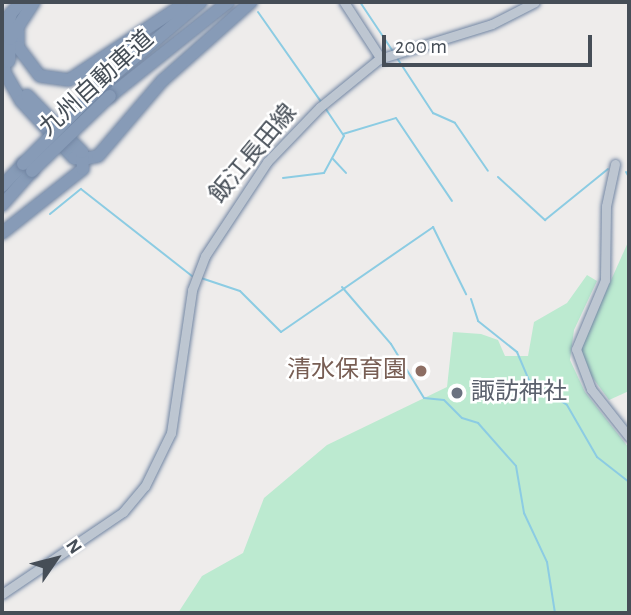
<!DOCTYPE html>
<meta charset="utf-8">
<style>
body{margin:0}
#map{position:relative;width:631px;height:615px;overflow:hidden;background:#eeeceb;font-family:"Alegreya Sans","Noto Sans JP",sans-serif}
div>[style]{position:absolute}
.green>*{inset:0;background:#bcead0}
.stream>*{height:2px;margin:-1px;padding:0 1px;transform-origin:1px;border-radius:1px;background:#8ccce3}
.roads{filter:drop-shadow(0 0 2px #7286a3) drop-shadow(0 0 2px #7286a3)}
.secondary>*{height:9px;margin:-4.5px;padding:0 4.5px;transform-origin:4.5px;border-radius:4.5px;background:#bdc6d1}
.highway>*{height:12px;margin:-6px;padding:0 6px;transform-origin:6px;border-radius:6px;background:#879bb7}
.bridges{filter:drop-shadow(0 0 2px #7286a3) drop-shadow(0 0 2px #7286a3)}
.highway-bridge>*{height:12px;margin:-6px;padding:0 6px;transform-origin:6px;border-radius:6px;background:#879bb7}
.dots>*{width:19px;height:19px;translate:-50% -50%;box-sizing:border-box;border:4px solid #fff;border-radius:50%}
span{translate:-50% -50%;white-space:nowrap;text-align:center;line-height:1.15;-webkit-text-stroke:5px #fff;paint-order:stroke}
.street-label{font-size:24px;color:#464e57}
.education-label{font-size:24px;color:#785e54}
.right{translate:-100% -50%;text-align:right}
.worship-label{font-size:24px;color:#5b616d}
.left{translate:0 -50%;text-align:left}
.frame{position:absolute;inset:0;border:4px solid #464e57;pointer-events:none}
.north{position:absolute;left:21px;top:524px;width:70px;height:70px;-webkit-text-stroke:5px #fff;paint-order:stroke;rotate:55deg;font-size:19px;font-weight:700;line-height:28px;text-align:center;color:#464e57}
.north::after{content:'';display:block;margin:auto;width:24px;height:32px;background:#464e57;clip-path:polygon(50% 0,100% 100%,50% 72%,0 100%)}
.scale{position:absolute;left:382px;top:35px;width:210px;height:32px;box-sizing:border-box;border:4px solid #464e57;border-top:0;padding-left:9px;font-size:21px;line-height:24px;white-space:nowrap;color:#464e57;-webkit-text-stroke:5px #fff;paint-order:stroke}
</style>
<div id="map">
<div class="green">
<i style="clip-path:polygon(629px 240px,629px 391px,609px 400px,581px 362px,581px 347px)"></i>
<i style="clip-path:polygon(587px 275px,597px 281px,574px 330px,570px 360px,585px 392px,629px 448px,629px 613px,178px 613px,202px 576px,243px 553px,264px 498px,327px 445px,447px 387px,453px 332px,481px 334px,498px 340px,505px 356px,528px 356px,534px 322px,567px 303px)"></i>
</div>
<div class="stream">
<i style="left:360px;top:2px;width:58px;rotate:56.3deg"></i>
<i style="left:258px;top:12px;width:111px;rotate:54.9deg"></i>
<i style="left:397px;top:58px;width:66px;rotate:56.8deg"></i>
<i style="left:433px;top:113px;width:24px;rotate:24deg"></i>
<i style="left:455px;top:123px;width:58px;rotate:55.5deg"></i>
<i style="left:343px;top:134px;width:55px;rotate:-16.8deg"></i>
<i style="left:396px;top:118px;width:100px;rotate:56deg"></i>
<i style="left:333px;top:159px;width:19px;rotate:47deg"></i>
<i style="left:626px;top:172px;width:6px;rotate:59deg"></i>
<i style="left:498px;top:177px;width:64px;rotate:42.5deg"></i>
<i style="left:545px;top:220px;width:81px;rotate:-39deg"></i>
<i style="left:283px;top:178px;width:41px;rotate:-7deg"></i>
<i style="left:324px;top:173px;width:42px;rotate:-61.6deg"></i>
<i style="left:344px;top:136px;width:34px;rotate:-124deg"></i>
<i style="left:50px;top:214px;width:40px;rotate:-39deg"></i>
<i style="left:81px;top:189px;width:141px;rotate:38.1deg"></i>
<i style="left:201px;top:278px;width:41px;rotate:18.4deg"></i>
<i style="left:240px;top:291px;width:58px;rotate:45deg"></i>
<i style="left:281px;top:332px;width:185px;rotate:-34.6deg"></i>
<i style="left:433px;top:227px;width:75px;rotate:63.8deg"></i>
<i style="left:342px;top:287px;width:75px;rotate:49.3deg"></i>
<i style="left:391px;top:344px;width:63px;rotate:58.6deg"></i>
<i style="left:424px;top:398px;width:20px;rotate:6deg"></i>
<i style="left:444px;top:400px;width:25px;rotate:45deg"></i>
<i style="left:462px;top:418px;width:17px;rotate:17deg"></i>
<i style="left:478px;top:423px;width:57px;rotate:48.5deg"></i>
<i style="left:516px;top:466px;width:48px;rotate:80.3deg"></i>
<i style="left:524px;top:513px;width:54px;rotate:64.9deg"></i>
<i style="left:547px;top:562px;width:52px;rotate:81.1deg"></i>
<i style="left:471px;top:299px;width:23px;rotate:72deg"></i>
<i style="left:478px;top:321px;width:50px;rotate:38.5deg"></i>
<i style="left:517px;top:352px;width:30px;rotate:67deg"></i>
<i style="left:529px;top:380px;width:45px;rotate:33.3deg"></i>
<i style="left:567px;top:405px;width:60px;rotate:60deg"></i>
<i style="left:597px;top:457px;width:41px;rotate:38deg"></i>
</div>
<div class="roads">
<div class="secondary">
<i style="left:344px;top:2px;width:68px;rotate:57deg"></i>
<i style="left:615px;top:164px;width:43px;rotate:102.1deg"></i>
<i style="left:606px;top:206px;width:74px;rotate:90.8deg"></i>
<i style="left:605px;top:280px;width:75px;rotate:112.8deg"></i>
<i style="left:576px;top:349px;width:43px;rotate:69.4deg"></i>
<i style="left:591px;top:389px;width:61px;rotate:51.6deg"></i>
<i style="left:2px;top:594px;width:146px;rotate:-34.1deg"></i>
<i style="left:123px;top:512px;width:34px;rotate:-50deg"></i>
<i style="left:145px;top:486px;width:59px;rotate:-63.9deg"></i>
<i style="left:171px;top:433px;width:145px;rotate:-81.6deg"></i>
<i style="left:192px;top:290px;width:36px;rotate:-69deg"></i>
<i style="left:205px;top:256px;width:113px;rotate:-56.6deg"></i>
<i style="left:267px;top:162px;width:76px;rotate:-46.1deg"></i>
<i style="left:320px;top:107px;width:76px;rotate:-39.1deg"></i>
<i style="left:379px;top:59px;width:118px;rotate:-17.2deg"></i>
<i style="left:492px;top:24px;width:48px;rotate:-27.1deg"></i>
</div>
<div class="highway">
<i style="left:5px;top:20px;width:24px;rotate:-48deg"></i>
<i style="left:18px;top:31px;width:16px;rotate:90deg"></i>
<i style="left:18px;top:47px;width:36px;rotate:53deg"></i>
<i style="left:40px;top:76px;width:29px;rotate:8deg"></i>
<i style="left:69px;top:80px;width:141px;rotate:-33.5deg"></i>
<i style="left:2px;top:45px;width:33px;rotate:-74deg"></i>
<i style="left:2px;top:49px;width:24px;rotate:83deg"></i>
<i style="left:5px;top:73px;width:32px;rotate:60deg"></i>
<i style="left:21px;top:101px;width:78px;rotate:47.1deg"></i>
<i style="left:74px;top:158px;width:10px;rotate:6deg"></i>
<i style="left:84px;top:159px;width:14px;rotate:-12deg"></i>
<i style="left:98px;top:156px;width:99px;rotate:-49.5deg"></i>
<i style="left:162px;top:81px;width:119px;rotate:-41.6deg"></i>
<i style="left:9px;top:61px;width:22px;rotate:-87deg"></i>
<i style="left:10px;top:39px;width:44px;rotate:-57deg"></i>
<i style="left:102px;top:85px;width:129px;rotate:-40deg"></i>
<i style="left:110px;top:96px;width:151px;rotate:-38.5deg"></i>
<i style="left:2px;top:186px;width:30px;rotate:-46deg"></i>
<i style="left:2px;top:205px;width:45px;rotate:-48.6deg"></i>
<i style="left:2px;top:233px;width:103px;rotate:-38.3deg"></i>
<i style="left:83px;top:169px;width:17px;rotate:-93deg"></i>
<i style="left:82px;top:152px;width:79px;rotate:-134deg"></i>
</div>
</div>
<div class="bridges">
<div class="highway-bridge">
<i style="left:23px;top:164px;width:112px;rotate:-45deg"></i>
<i style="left:32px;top:171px;width:108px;rotate:-43.9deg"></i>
</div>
</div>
<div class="dots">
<i style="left:421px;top:371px;background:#8d6e63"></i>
<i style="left:457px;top:393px;background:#6b7280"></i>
</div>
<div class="street-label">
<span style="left:97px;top:84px;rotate:-42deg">九州自動車道</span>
<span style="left:254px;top:154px;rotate:-50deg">飯江長田線</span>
</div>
<div class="education-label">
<span class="right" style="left:407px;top:371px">清水保育園</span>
</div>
<div class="worship-label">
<span class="left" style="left:471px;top:393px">諏訪神社</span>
</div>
<div class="frame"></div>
<div class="north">N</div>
<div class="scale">200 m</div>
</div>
